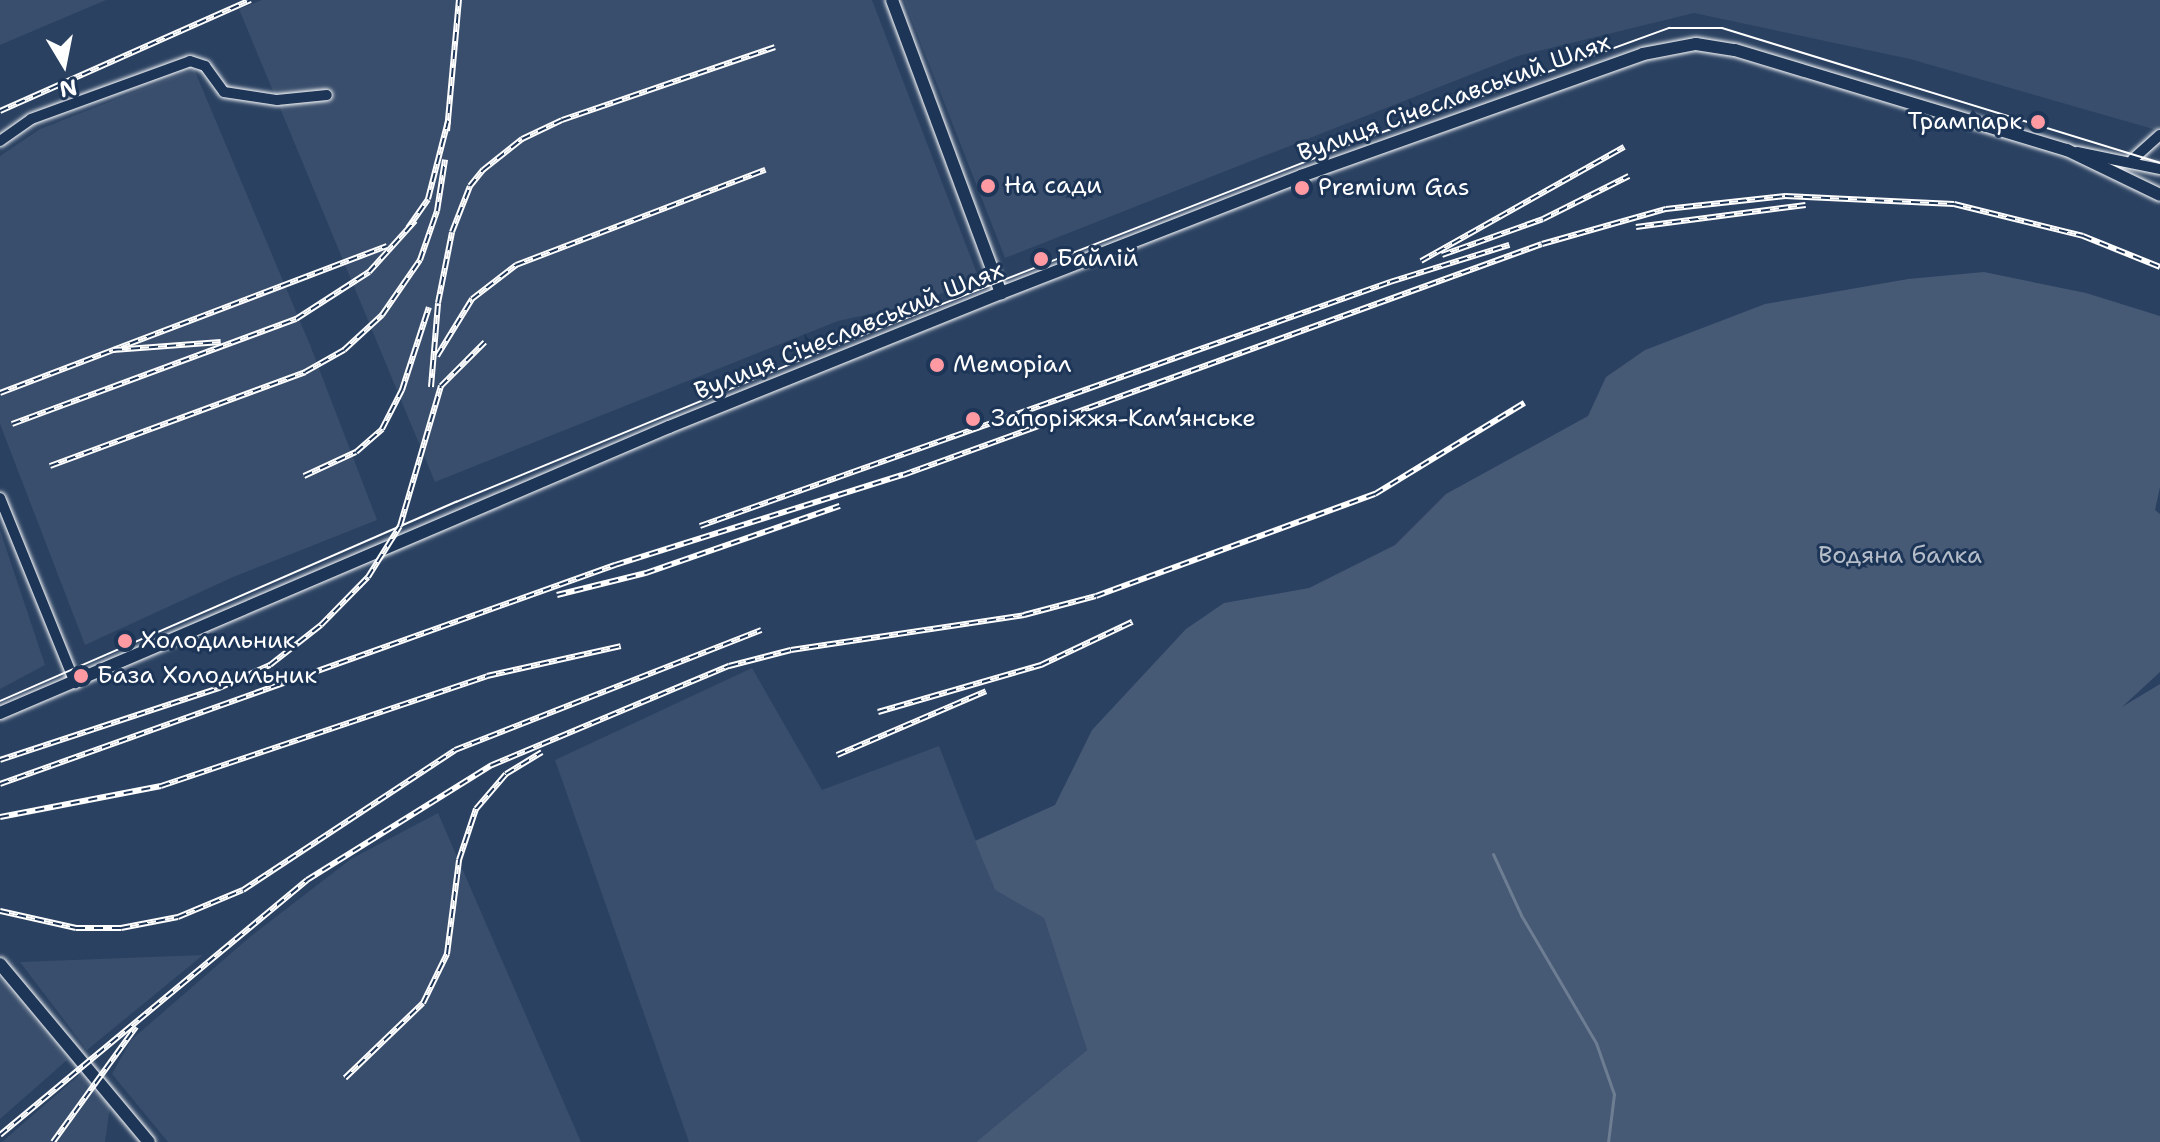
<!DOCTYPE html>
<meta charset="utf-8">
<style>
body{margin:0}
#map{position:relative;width:2160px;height:1142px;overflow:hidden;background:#2a4161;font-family:"Shantell Sans",sans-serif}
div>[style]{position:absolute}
.built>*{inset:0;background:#394e6c}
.green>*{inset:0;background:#465975}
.stream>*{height:3px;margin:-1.5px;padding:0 1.5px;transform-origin:1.5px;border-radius:1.5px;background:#6d7d92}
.roads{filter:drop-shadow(0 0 2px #fff) drop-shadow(0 0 2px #fff)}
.minor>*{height:10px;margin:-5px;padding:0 5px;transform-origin:5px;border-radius:5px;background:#1d3557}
.major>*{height:12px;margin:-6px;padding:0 6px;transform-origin:6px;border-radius:6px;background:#1d3557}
.tram>*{height:2px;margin:-1px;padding:0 1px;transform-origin:1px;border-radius:1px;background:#fff}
.rail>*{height:6px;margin-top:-3px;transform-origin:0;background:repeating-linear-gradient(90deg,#1d3557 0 9px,#fff 0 18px);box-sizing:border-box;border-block:2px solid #fff}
.dots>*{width:22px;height:22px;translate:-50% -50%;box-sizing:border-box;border:4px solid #1d3557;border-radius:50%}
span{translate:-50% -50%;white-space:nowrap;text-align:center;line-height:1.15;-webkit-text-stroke:6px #1d3557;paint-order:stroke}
.street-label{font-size:24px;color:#fff}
.poi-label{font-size:24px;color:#fff}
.right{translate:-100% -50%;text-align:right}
.left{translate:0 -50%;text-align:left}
.park-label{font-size:24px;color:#b5bdc8}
.north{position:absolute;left:24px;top:24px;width:80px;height:80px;-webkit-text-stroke:6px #1d3557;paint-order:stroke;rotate:170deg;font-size:22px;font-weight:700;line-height:32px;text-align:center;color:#fff}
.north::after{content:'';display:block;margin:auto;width:28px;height:36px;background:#fff;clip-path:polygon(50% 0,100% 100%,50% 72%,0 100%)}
</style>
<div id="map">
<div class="built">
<i style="clip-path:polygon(0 0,106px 0,0 45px)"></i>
<i style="clip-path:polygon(262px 0,872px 0,979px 279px,912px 305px,838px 321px,435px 482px,239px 9px)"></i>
<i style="clip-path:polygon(904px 0,2160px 0,2160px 131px,1910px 59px,1694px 13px,1518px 56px,1005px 258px)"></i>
<i style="clip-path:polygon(194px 69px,310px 345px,377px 520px,233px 577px,85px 645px,0 424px,0 156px,40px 129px)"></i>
<i style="clip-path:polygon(0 530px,45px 665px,0 689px)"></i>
<i style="clip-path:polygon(752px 668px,822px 790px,939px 746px,995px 890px,1044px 917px,1087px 1050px,976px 1142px,689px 1142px,555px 760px)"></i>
<i style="clip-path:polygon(438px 813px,581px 1142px,168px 1142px,112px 1074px,131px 1040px,251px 936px,351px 859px)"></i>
<i style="clip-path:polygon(203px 955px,87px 1050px,20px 962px)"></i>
<i style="clip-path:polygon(0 978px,67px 1060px,0 1119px)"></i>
<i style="clip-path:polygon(79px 1075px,110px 1106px,105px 1142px,2px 1142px)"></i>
</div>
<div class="green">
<i style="clip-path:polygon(1984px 272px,2086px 293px,2160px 316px,2160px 487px,2155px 510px,2160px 514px,2160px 672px,2122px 707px,2160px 684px,2160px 1142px,976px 1142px,1087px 1050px,1044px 918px,995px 890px,975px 841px,1055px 805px,1092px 730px,1186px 629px,1224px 603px,1309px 588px,1395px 545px,1446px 494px,1588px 416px,1606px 377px,1645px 350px,1765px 304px,1908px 279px)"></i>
</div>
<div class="stream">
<i style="left:1493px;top:854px;width:67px;rotate:65.3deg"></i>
<i style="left:1521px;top:915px;width:148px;rotate:59.6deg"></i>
<i style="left:1596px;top:1043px;width:54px;rotate:70.6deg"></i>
<i style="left:1614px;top:1094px;width:48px;rotate:97.1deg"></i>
</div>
<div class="roads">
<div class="minor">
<i style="left:0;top:141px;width:38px;rotate:-35deg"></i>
<i style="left:31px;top:119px;width:169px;rotate:-20deg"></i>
<i style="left:190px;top:61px;width:16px;rotate:18deg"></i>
<i style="left:205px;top:66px;width:32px;rotate:54deg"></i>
<i style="left:224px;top:92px;width:54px;rotate:8.6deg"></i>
<i style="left:277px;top:100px;width:50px;rotate:-5.7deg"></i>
<i style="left:2077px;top:152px;width:85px;rotate:11.6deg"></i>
<i style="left:2133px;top:159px;width:36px;rotate:-42deg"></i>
<i style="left:0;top:498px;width:200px;rotate:67.9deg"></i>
</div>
<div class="major">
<i style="left:892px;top:0;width:313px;rotate:69.6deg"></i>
<i style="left:0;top:713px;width:728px;rotate:-23.15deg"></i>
<i style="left:669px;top:427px;width:358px;rotate:-22deg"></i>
<i style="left:1001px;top:293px;width:322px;rotate:-21.3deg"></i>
<i style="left:1301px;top:176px;width:363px;rotate:-19.6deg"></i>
<i style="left:1643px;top:54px;width:54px;rotate:-10.7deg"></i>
<i style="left:1696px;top:44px;width:39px;rotate:9deg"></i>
<i style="left:1735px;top:50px;width:347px;rotate:16.8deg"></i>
<i style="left:2067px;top:150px;width:103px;rotate:25.8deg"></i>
<i style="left:0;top:964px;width:232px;rotate:50.1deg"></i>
</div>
</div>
<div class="tram">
<i style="left:0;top:701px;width:498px;rotate:-23.6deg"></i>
<i style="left:456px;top:502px;width:385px;rotate:-22.4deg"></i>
<i style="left:812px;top:355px;width:590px;rotate:-21.39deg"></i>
<i style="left:1361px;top:140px;width:328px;rotate:-20deg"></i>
<i style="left:1669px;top:28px;width:53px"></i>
<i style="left:1722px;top:28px;width:458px;rotate:17.1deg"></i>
</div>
<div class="rail">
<i style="left:0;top:111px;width:274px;rotate:-23.9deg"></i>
<i style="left:447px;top:131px;width:132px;rotate:-84.8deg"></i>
<i style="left:1636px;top:227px;width:171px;rotate:-7.4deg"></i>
<i style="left:408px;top:228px;width:35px;rotate:-55deg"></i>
<i style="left:428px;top:199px;width:81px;rotate:-75.6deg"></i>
<i style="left:1442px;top:255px;width:107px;rotate:-19.6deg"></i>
<i style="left:1543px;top:219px;width:96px;rotate:-26.6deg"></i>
<i style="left:1421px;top:261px;width:233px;rotate:-29.3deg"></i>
<i style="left:113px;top:350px;width:293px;rotate:-20.8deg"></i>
<i style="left:437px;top:356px;width:67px;rotate:-58.4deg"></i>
<i style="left:472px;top:299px;width:56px;rotate:-37.7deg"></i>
<i style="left:516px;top:265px;width:267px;rotate:-20.9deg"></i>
<i style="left:431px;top:387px;width:84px;rotate:-85.2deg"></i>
<i style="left:438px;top:303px;width:72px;rotate:-78.8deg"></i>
<i style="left:452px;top:232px;width:49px;rotate:-68.6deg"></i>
<i style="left:470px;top:186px;width:21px;rotate:-51deg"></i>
<i style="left:483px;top:170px;width:50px;rotate:-38.5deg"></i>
<i style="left:522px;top:139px;width:44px;rotate:-25.4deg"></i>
<i style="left:562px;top:120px;width:225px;rotate:-18.9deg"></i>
<i style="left:0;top:393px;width:121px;rotate:-20.8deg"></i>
<i style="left:113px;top:350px;width:108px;rotate:-4.2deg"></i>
<i style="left:12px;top:424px;width:303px;rotate:-20.3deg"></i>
<i style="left:296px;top:319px;width:87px;rotate:-32.8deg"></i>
<i style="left:369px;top:272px;width:69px;rotate:-48deg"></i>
<i style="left:50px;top:466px;width:272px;rotate:-20.2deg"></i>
<i style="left:305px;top:372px;width:45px;rotate:-29.4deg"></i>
<i style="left:344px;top:350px;width:52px;rotate:-42.6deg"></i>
<i style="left:382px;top:315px;width:67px;rotate:-55.4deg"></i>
<i style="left:420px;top:260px;width:52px;rotate:-70.9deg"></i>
<i style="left:437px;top:211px;width:52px;rotate:-81.1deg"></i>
<i style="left:304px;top:476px;width:57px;rotate:-24.8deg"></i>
<i style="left:356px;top:452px;width:35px;rotate:-41deg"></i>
<i style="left:382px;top:429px;width:44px;rotate:-62.9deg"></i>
<i style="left:402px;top:390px;width:87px;rotate:-72deg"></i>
<i style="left:700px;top:526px;width:732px;rotate:-19.47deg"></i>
<i style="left:1390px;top:282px;width:125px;rotate:-17.3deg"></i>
<i style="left:557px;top:595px;width:92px;rotate:-13.9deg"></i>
<i style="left:646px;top:573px;width:205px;rotate:-19.1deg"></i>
<i style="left:878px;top:712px;width:170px;rotate:-16.1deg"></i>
<i style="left:1041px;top:665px;width:101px;rotate:-25.3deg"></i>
<i style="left:837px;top:755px;width:162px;rotate:-23.2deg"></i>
<i style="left:0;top:760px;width:231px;rotate:-18.2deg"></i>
<i style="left:219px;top:688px;width:56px;rotate:-24.3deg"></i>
<i style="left:270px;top:665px;width:65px;rotate:-38.1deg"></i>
<i style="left:321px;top:625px;width:67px;rotate:-45.6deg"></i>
<i style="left:368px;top:577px;width:60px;rotate:-57.9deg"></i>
<i style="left:400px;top:526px;width:146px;rotate:-73.7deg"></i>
<i style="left:441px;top:386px;width:62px;rotate:-45deg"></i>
<i style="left:0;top:784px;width:653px;rotate:-19.6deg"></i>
<i style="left:615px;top:565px;width:302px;rotate:-17.4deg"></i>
<i style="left:903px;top:475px;width:679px;rotate:-19.88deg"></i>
<i style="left:1542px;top:244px;width:129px;rotate:-15.8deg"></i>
<i style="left:1666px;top:209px;width:120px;rotate:-6.2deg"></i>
<i style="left:1785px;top:196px;width:169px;rotate:2.7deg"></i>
<i style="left:1954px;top:204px;width:133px;rotate:13.9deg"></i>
<i style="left:2083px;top:236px;width:83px;rotate:21.9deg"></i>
<i style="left:0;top:817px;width:164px;rotate:-10.9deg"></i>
<i style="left:161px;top:786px;width:344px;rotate:-18.6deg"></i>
<i style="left:487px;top:676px;width:137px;rotate:-12.6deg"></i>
<i style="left:0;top:911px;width:78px;rotate:12.6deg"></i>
<i style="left:76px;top:928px;width:45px"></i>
<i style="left:121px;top:928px;width:58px;rotate:-10.9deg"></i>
<i style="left:178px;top:917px;width:70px;rotate:-22.6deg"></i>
<i style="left:243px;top:890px;width:254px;rotate:-33.4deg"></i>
<i style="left:455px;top:750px;width:329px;rotate:-21.4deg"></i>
<i style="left:345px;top:1078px;width:108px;rotate:-43.9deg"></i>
<i style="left:423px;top:1003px;width:55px;rotate:-63.9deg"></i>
<i style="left:447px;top:954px;width:95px;rotate:-82.7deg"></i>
<i style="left:459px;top:860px;width:54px;rotate:-71.6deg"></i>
<i style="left:476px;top:809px;width:46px;rotate:-49.4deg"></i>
<i style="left:506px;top:774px;width:42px;rotate:-31.4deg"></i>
<i style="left:0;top:1135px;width:399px;rotate:-39.7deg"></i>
<i style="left:307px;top:880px;width:218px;rotate:-31.9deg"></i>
<i style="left:492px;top:765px;width:257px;rotate:-22.7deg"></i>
<i style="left:729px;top:666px;width:64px;rotate:-14.5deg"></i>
<i style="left:791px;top:650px;width:236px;rotate:-8.5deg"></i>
<i style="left:1024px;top:615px;width:74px;rotate:-14.8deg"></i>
<i style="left:1096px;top:596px;width:297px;rotate:-20.1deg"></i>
<i style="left:1375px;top:494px;width:175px;rotate:-31.4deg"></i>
<i style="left:53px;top:1142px;width:142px;rotate:-54.2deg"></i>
</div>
<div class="dots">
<i style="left:2038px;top:122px;background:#ff9aa2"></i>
<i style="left:988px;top:186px;background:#ff9aa2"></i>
<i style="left:1302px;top:188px;background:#ff9aa2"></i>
<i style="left:1041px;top:259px;background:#ff9aa2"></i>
<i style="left:937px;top:365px;background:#ff9aa2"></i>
<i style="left:973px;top:419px;background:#ff9aa2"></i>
<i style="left:125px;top:641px;background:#ff9aa2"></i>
<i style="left:81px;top:676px;background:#ff9aa2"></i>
</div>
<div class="street-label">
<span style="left:1454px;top:98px;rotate:-20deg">Вулиця Січеславський Шлях</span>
<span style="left:849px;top:331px;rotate:-22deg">Вулиця Січеславський Шлях</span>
</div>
<div class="poi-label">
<span class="right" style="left:2022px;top:122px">Трампарк</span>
<span class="left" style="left:1004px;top:186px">На сади</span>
<span class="left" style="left:1318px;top:188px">Premium Gas</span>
<span class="left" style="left:1057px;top:259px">Байлій</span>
<span class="left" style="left:953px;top:365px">Меморіал</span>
<span class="left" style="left:991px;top:419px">Запоріжжя-Кам’янське</span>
<span class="left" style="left:141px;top:641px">Холодильник</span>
<span class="left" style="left:97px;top:676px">База Холодильник</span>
</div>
<div class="park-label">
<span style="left:1900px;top:556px">Водяна балка</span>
</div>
<div class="north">N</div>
</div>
